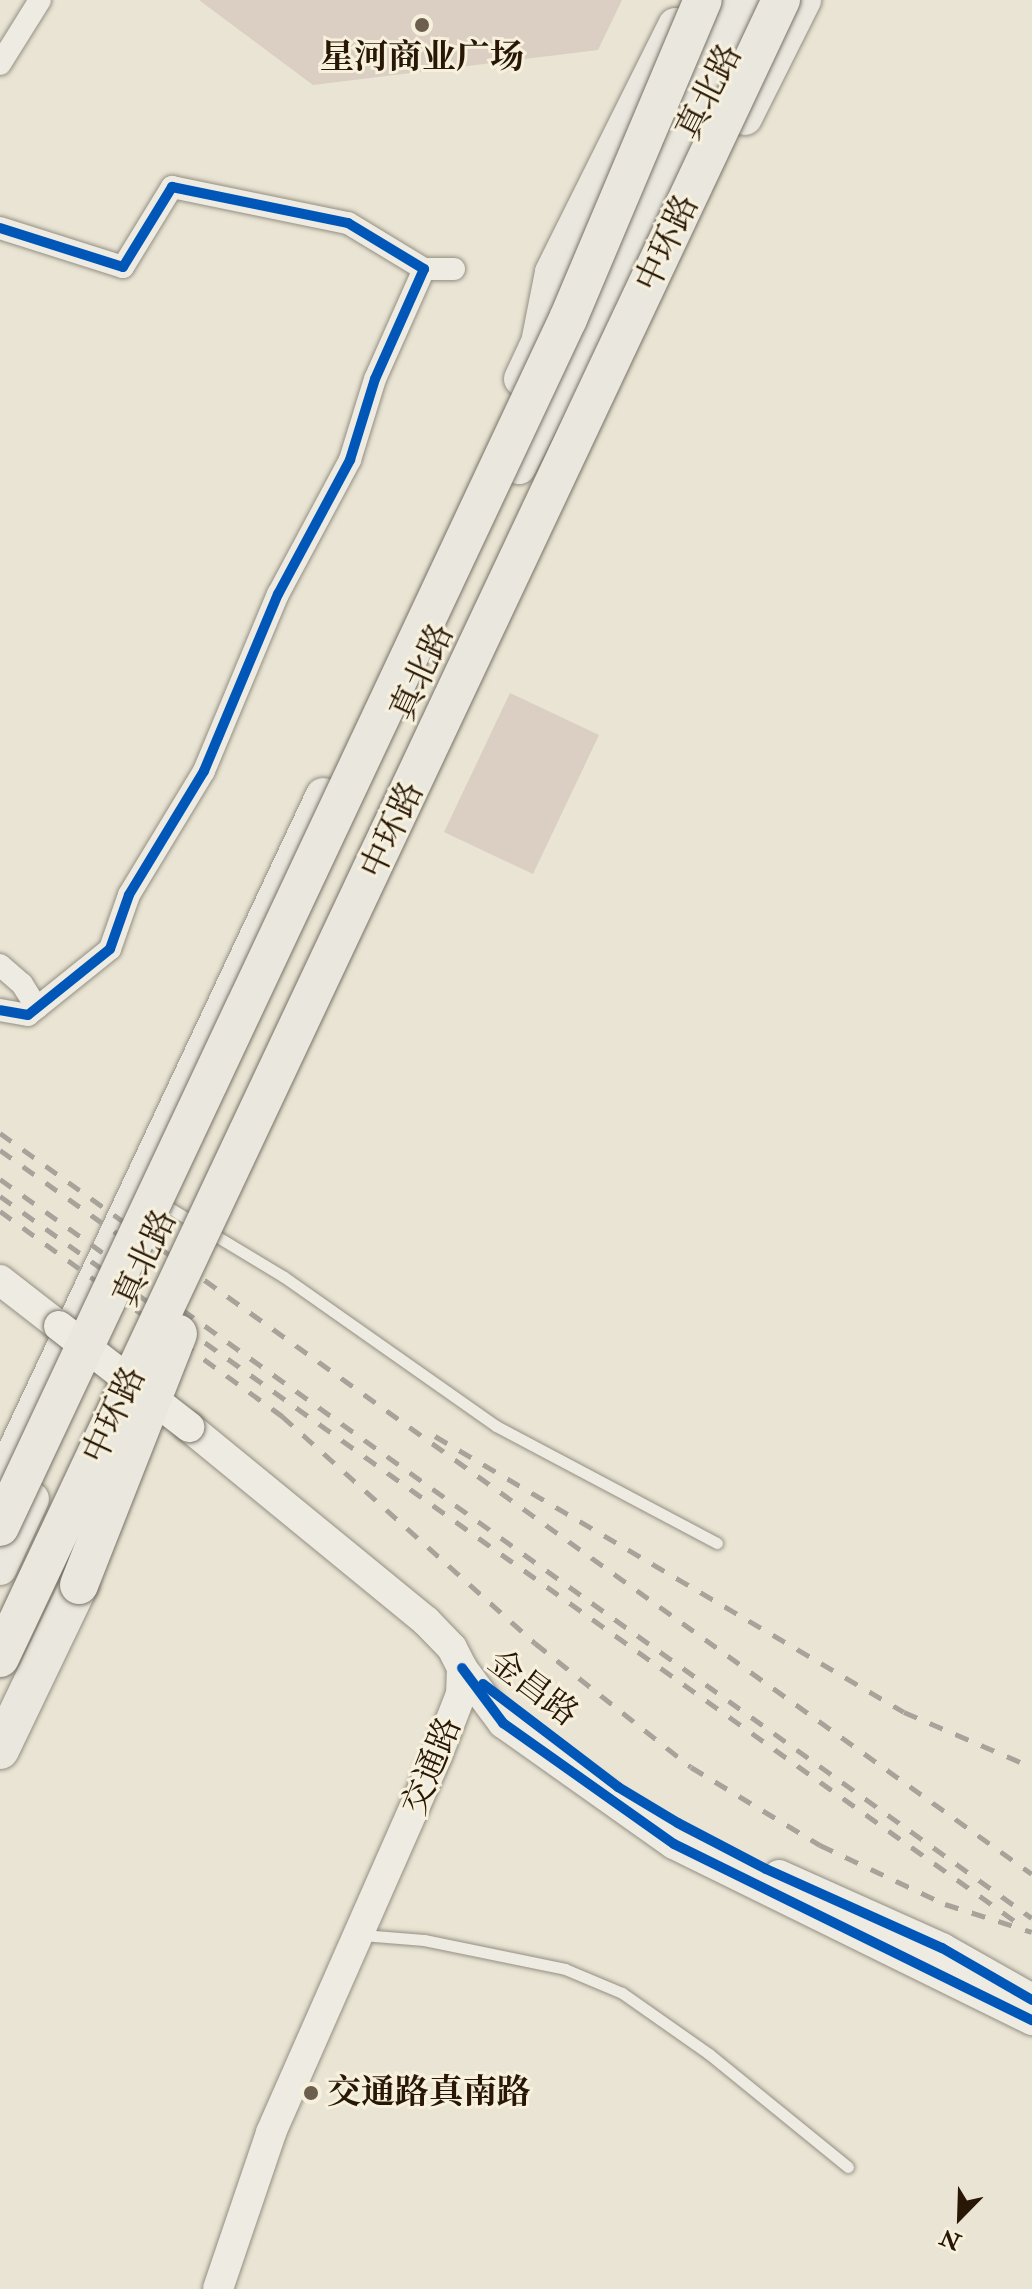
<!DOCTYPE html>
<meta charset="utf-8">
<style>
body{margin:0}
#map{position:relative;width:1032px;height:2289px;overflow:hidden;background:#e9e4d3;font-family:"IM FELL Double Pica","Noto Serif SC",serif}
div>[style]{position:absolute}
.building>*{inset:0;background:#dbcec2}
.roads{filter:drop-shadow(0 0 2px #948f83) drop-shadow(0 0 2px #948f83)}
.lane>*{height:11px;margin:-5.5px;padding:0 5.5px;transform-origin:5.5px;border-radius:5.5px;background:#edebe2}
.street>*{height:22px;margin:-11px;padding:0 11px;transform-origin:11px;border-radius:11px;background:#edebe2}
.secondary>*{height:30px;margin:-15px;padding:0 15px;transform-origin:15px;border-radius:15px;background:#edebe2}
.primary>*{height:34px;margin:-17px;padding:0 17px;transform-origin:17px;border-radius:17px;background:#eae7de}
.highway>*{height:38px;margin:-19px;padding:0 19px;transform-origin:19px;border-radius:19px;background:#eae7de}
.rail>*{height:5px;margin-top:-2.5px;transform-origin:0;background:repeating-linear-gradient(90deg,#a7a39a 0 14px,transparent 0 28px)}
.bridges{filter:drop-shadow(0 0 2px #797368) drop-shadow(0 0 2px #797368)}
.secondary-bridge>*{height:30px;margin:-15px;padding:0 15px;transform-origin:15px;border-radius:15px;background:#edebe2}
.highway-bridge>*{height:38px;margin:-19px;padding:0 19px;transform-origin:19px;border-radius:19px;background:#eae7de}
.cycleway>*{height:10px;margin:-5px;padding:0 5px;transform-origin:5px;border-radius:5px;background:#0057b8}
.dots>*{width:22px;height:22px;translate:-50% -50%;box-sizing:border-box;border:4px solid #f6f0dd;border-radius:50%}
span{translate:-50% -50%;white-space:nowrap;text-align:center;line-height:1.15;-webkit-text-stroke:6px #f6f0dd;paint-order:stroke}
.poi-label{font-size:34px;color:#291705;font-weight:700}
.left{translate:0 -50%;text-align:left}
.street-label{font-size:34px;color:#291705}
.north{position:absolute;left:920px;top:2177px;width:80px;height:80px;-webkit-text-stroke:6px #f6f0dd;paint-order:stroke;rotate:203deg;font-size:22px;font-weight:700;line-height:32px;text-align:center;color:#291705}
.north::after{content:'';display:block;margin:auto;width:28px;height:36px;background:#291705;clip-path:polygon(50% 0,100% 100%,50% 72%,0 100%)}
</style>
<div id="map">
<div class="building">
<i style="clip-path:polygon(199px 0,622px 0,598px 50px,313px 85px)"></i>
<i style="clip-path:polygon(510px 693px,599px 735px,533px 874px,444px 832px)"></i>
</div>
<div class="roads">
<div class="lane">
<i style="left:168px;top:1207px;width:135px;rotate:31.1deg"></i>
<i style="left:284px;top:1277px;width:259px;rotate:35.1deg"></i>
<i style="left:496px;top:1426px;width:250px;rotate:27.9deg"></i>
<i style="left:362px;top:1935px;width:62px;rotate:4.6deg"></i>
<i style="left:424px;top:1940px;width:144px;rotate:11.6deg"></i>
<i style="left:565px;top:1969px;width:62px;rotate:22.8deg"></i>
<i style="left:622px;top:1993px;width:106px;rotate:35deg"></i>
<i style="left:709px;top:2054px;width:179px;rotate:39.1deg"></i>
</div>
<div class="street">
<i style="left:0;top:64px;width:75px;rotate:-58deg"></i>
<i style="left:0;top:228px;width:129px;rotate:17.6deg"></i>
<i style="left:123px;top:267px;width:94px;rotate:-58.5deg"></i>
<i style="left:172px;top:187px;width:180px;rotate:11.6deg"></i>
<i style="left:348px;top:223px;width:89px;rotate:31.2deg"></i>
<i style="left:424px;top:269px;width:120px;rotate:114deg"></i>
<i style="left:375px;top:379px;width:85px;rotate:107.2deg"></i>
<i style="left:350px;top:460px;width:152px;rotate:118.2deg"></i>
<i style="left:278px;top:594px;width:192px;rotate:112.7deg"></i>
<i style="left:204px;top:771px;width:145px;rotate:121.2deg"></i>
<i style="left:129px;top:895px;width:57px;rotate:109.4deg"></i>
<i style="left:110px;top:949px;width:105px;rotate:141.2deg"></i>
<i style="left:28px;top:1015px;width:28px;rotate:-170deg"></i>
<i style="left:424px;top:269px;width:30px"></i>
<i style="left:0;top:965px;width:29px;rotate:41deg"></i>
<i style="left:22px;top:984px;width:28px;rotate:58deg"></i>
</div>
<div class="secondary">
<i style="left:0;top:1280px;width:75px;rotate:37.9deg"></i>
<i style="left:189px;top:1427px;width:306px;rotate:39.3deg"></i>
<i style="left:426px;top:1621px;width:37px;rotate:46deg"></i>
<i style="left:452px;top:1648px;width:22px;rotate:63deg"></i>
<i style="left:462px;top:1668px;width:26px;rotate:92deg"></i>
<i style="left:461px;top:1694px;width:66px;rotate:111.2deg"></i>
<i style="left:437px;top:1756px;width:412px;rotate:113.8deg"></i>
<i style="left:271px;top:2133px;width:165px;rotate:108.8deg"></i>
<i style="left:462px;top:1668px;width:69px;rotate:53.3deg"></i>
<i style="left:503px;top:1723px;width:209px;rotate:35.3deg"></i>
<i style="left:674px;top:1844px;width:399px;rotate:26.2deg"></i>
<i style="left:779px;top:1875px;width:179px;rotate:24.1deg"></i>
<i style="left:942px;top:1948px;width:98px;rotate:29.5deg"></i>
</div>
<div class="primary">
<i style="left:745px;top:118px;width:132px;rotate:-63.4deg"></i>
<i style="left:521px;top:379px;width:40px;rotate:-65deg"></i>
<i style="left:538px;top:343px;width:72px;rotate:-78.8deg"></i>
<i style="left:552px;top:272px;width:276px;rotate:-63.5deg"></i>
<i style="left:519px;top:467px;width:523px;rotate:-63.19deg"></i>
<i style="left:0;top:1482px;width:759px;rotate:-64.82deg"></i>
<i style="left:0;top:1568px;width:76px;rotate:-65.1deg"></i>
</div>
<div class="highway">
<i style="left:669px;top:124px;width:137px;rotate:-64.6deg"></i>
<i style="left:0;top:1750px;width:183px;rotate:-64.4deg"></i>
</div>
</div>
<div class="rail">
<i style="left:0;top:1133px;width:1270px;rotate:35.68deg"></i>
<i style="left:0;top:1150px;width:172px;rotate:35.5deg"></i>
<i style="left:0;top:1179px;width:1269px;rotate:35.61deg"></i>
<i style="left:0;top:1196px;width:1252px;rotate:35.54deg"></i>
<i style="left:0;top:1211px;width:349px;rotate:36deg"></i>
<i style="left:282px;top:1416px;width:340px;rotate:41.9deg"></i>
<i style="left:535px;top:1643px;width:199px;rotate:38.5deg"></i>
<i style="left:691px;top:1767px;width:151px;rotate:31.2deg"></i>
<i style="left:820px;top:1845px;width:138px;rotate:25.3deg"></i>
<i style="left:945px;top:1904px;width:91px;rotate:17.8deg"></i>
<i style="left:435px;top:1436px;width:544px;rotate:30.48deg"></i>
<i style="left:904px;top:1712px;width:139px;rotate:23.3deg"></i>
</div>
<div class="bridges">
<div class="secondary-bridge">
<i style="left:59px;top:1326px;width:165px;rotate:37.8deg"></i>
</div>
<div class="highway-bridge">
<i style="left:0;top:1527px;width:1335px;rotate:-64.82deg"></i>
<i style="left:568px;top:319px;width:346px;rotate:-67.1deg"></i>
<i style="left:79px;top:1585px;width:270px;rotate:-68.5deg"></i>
<i style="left:0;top:1658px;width:1833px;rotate:-64.78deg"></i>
</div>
</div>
<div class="cycleway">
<i style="left:0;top:228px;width:129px;rotate:17.6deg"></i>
<i style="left:123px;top:267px;width:94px;rotate:-58.5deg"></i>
<i style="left:172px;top:187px;width:180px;rotate:11.6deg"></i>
<i style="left:348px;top:223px;width:89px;rotate:31.2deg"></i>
<i style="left:424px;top:269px;width:120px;rotate:114deg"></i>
<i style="left:375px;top:379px;width:85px;rotate:107.2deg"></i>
<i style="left:350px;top:460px;width:152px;rotate:118.2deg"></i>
<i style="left:278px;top:594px;width:192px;rotate:112.7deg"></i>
<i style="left:204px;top:771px;width:145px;rotate:121.2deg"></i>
<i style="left:129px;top:895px;width:57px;rotate:109.4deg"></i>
<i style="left:110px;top:949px;width:105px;rotate:141.2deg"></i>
<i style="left:28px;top:1015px;width:28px;rotate:-170deg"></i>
<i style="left:462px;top:1668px;width:69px;rotate:53.3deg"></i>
<i style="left:503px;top:1723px;width:209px;rotate:35.3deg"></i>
<i style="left:674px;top:1844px;width:399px;rotate:26.2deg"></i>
<i style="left:483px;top:1684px;width:170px;rotate:37.3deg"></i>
<i style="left:618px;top:1787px;width:70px;rotate:31deg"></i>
<i style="left:678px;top:1823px;width:99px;rotate:27.6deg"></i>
<i style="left:766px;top:1869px;width:193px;rotate:24.2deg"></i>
<i style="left:942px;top:1948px;width:104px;rotate:30deg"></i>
</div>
<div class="dots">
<i style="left:422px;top:25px;background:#6c5f4d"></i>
<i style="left:311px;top:2093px;background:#6c5f4d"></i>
</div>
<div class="poi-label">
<span style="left:422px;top:58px">星河商业广场</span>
<span class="left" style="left:327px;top:2093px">交通路真南路</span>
</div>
<div class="street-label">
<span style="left:709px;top:92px;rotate:-63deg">真北路</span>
<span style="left:667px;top:243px;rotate:-65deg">中环路</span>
<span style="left:422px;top:672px;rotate:-65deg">真北路</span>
<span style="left:392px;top:830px;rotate:-65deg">中环路</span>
<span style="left:145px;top:1258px;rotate:-65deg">真北路</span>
<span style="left:114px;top:1415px;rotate:-65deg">中环路</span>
<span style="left:533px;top:1688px;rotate:37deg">金昌路</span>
<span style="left:432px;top:1766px;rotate:-68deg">交通路</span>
</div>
<div class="north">N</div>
</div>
